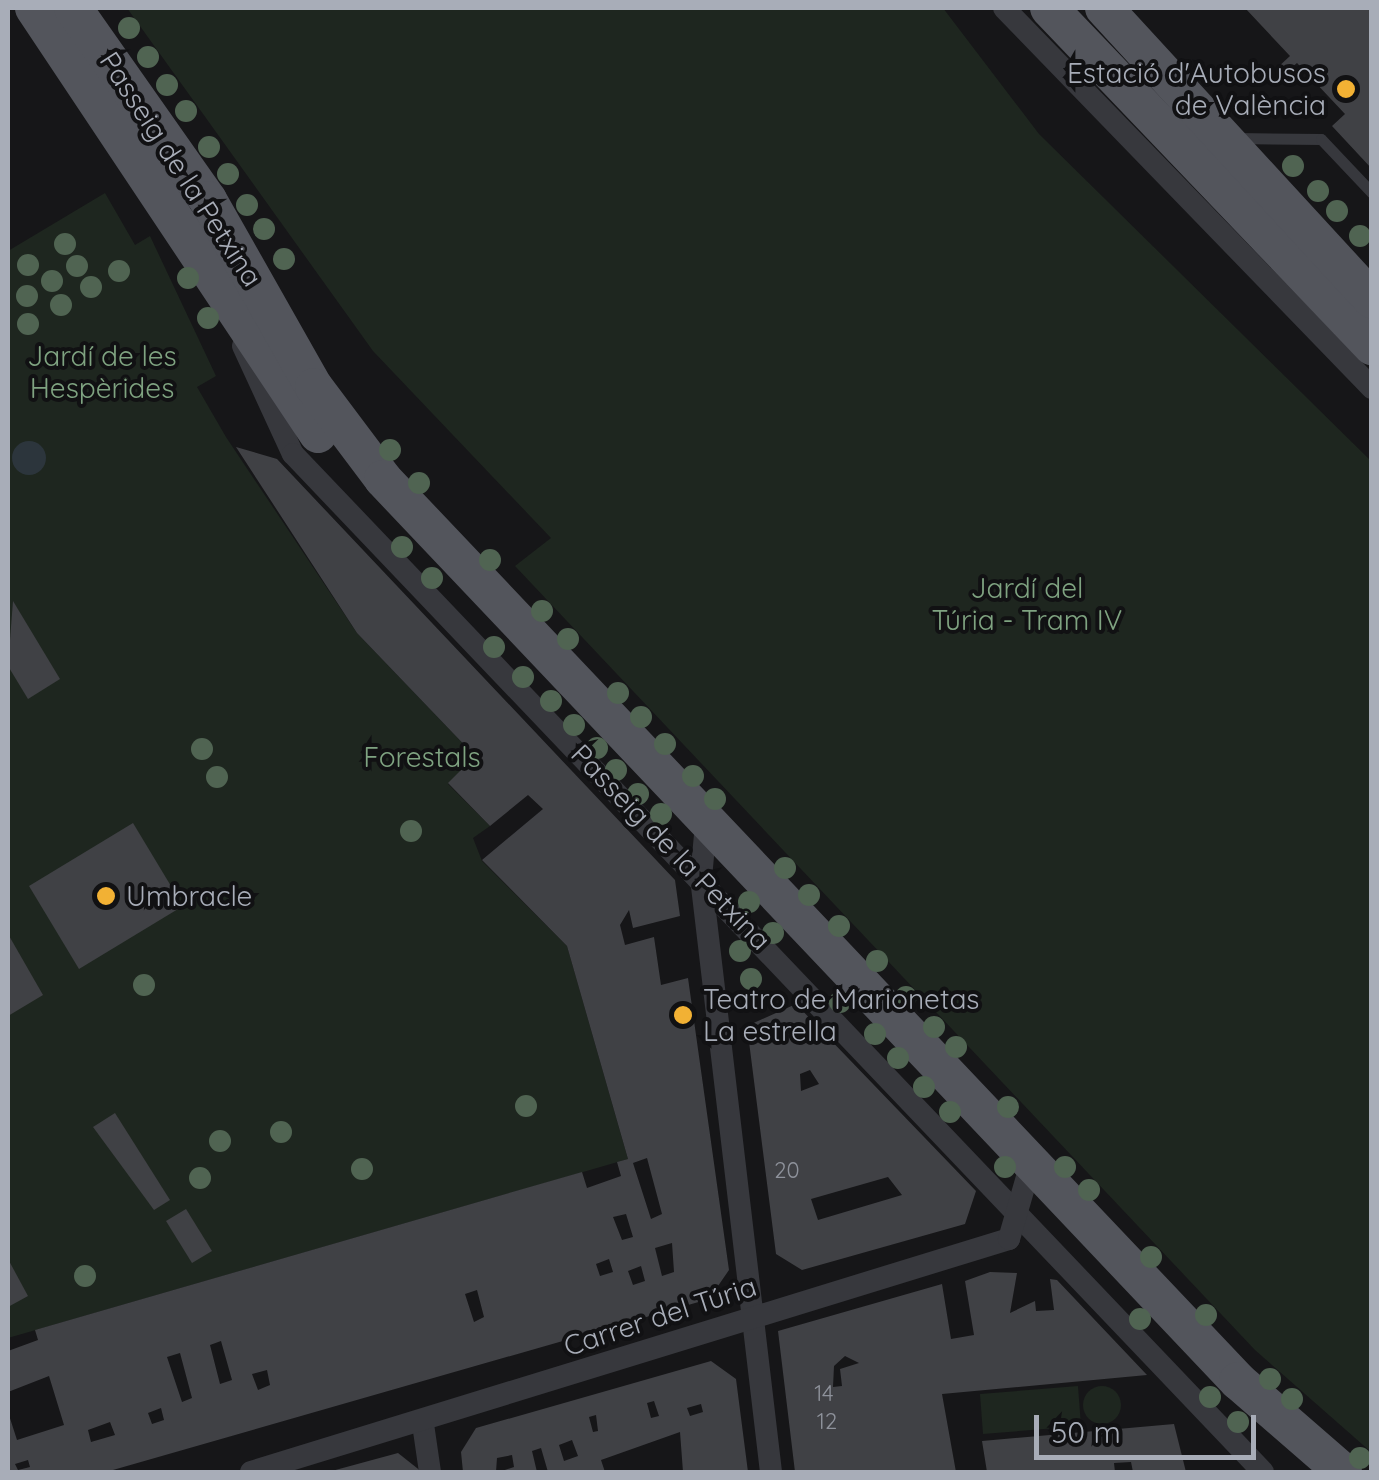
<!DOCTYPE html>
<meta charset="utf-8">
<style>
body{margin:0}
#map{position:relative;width:1379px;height:1480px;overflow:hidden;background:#161618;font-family:Quicksand,sans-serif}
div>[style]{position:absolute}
.green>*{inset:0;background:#1e261f}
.round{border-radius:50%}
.water>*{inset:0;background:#2c353c}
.building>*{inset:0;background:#404145}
.lane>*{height:11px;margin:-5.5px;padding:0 5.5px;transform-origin:5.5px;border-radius:5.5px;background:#37383d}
.street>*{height:22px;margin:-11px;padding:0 11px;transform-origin:11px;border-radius:11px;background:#37383d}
.primary>*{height:38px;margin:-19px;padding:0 19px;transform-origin:19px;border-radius:19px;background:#53555c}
.trees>*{width:22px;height:22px;margin:-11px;border-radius:50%;background:#506452}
.dots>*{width:28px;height:28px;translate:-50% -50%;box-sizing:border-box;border:5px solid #111113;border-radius:50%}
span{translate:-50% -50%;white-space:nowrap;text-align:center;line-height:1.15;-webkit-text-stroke:8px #111113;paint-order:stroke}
.number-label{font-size:22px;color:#8e929b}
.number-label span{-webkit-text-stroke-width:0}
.poi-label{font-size:28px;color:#a8adb8}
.right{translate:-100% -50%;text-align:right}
.left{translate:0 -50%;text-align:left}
.street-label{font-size:28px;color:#a8adb8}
.park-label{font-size:28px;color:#7fa381}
.frame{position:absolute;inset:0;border:10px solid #a8adb8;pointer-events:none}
.scale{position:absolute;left:1034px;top:1415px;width:222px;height:45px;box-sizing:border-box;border:5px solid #a8adb8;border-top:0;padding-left:12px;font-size:30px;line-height:35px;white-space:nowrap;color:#a8adb8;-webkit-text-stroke:8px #111113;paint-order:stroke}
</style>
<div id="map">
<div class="green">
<i style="clip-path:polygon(127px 8px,943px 8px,1039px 134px,1371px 461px,1371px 1452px,1255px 1350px,515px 566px,551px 538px,373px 351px)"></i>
<i style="clip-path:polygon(105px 193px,135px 245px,150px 236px,216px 376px,197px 387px,226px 437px,357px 633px,475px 756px,448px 784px,490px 826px,473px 838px,482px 861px,567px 946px,628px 1159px,8px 1338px,8px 251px)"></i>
<i class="round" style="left:1083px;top:1386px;width:38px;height:38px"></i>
<i style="clip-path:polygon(1078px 1386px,1081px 1426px,983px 1434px,980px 1394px)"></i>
</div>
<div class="water">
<i class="round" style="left:12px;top:441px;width:34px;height:34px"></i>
</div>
<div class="building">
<i style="clip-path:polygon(1245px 8px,1372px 8px,1372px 169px,1332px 126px,1345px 114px,1297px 63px,1283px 75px,1277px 68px,1290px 56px)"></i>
<i style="clip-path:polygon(evenodd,236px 447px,277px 459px,675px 880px,680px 916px,633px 928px,629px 910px,620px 925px,625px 945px,654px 937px,661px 985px,688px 978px,729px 1270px,709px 1299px,106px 1472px,8px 1472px,8px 1412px,17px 1440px,64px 1425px,49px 1376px,8px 1392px,8px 1351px,38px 1340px,35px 1330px,582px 1172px,587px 1188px,621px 1176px,617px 1162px,628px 1159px,567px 946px,482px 860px,543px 809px,528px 795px,490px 826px,448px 783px,475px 756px,357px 633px,236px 447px,647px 1158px,662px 1214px,651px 1219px,633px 1163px,647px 1158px,236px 447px,626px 1214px,633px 1237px,622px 1240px,613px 1217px,626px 1214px,236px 447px,672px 1243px,674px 1272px,662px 1276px,655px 1248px,672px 1243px,236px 447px,609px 1259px,613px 1272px,600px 1276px,596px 1264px,609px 1259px,236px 447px,641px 1266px,645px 1281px,633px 1285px,628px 1271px,641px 1266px,236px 447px,477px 1290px,484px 1317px,474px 1322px,465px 1294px,477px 1290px,236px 447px,221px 1341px,232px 1380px,220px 1384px,210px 1345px,221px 1341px,236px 447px,180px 1353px,192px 1398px,182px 1402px,167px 1357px,180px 1353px,236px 447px,267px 1370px,270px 1385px,258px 1390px,252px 1374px,267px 1370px,236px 447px,161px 1408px,164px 1420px,152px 1424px,148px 1413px,161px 1408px,236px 447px,110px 1422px,115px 1435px,91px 1442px,88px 1430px,110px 1422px,236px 447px,28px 1460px,30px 1467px,18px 1470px,15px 1464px,28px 1460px)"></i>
<i style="clip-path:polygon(13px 601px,60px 679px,28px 699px,8px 666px)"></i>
<i style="clip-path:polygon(133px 823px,183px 906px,79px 969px,29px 886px)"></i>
<i style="clip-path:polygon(8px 934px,43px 995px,8px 1016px)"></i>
<i style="clip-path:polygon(evenodd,796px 1004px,976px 1191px,965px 1224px,802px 1270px,776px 1254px,747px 1026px,796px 1004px,810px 1070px,819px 1084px,801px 1091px,800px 1074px,810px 1070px,796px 1004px,888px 1177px,902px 1195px,818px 1220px,811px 1199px,888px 1177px)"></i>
<i style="clip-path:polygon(115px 1113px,170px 1200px,154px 1210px,93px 1127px)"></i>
<i style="clip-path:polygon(186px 1209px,212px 1251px,192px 1263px,166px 1221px)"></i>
<i style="clip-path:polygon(8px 1259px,28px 1296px,8px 1307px)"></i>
<i style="clip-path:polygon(evenodd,990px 1272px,1017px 1273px,1010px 1313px,1035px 1301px,1036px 1311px,1054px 1310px,1050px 1279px,1057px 1280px,1147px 1375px,942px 1394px,956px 1472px,795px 1472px,778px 1331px,942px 1284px,951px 1339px,974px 1335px,965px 1281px,990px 1272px,845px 1356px,859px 1363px,840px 1369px,842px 1386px,833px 1387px,834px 1366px,845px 1356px)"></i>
<i style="clip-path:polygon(evenodd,711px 1361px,736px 1379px,748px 1472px,683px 1472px,680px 1432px,601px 1460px,605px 1472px,548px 1472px,541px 1448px,532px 1451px,537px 1472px,499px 1472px,514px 1467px,512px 1455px,497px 1458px,496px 1472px,463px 1472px,461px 1452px,476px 1428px,711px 1361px,654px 1401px,659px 1416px,651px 1418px,647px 1403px,654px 1401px,711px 1361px,701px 1404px,703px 1412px,690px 1416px,687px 1408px,701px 1404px,711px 1361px,596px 1415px,598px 1431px,593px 1432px,589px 1417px,596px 1415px,711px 1361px,572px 1440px,578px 1456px,564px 1461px,559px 1445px,572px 1440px)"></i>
<i style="clip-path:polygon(1174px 1424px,1186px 1472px,1133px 1472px,1131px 1462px,1114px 1463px,1115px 1472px,987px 1472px,982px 1441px)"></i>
<i style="clip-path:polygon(398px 1453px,422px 1472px,328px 1472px)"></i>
</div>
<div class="lane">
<i style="left:1235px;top:138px;width:86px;rotate:0.7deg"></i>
<i style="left:1321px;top:139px;width:74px;rotate:46.6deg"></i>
</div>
<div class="street">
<i style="left:1004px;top:8px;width:529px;rotate:45.92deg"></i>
<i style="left:243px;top:346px;width:119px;rotate:65.2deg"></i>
<i style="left:293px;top:454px;width:1406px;rotate:46.38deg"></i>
<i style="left:706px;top:824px;width:54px;rotate:95.3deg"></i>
<i style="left:701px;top:878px;width:598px;rotate:83.28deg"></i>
<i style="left:423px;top:1424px;width:49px;rotate:81.7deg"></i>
<i style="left:251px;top:1472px;width:793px;rotate:-17.09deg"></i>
<i style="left:1009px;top:1239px;width:82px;rotate:-73.8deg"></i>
</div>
<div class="primary">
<i style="left:34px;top:8px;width:512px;rotate:56.31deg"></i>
<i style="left:73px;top:8px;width:235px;rotate:54.9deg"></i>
<i style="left:208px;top:200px;width:215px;rotate:60.5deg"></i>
<i style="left:314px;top:387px;width:115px;rotate:53.1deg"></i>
<i style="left:383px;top:479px;width:1243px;rotate:46.53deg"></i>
<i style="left:1238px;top:1381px;width:139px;rotate:40.9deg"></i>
<i style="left:1049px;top:8px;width:468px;rotate:46.3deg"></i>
<i style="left:1104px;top:8px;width:396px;rotate:47.4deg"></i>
</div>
<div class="trees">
<i style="left:129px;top:28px"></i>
<i style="left:148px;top:57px"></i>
<i style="left:167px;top:85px"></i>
<i style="left:186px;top:111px"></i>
<i style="left:209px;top:147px"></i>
<i style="left:1293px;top:166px"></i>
<i style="left:228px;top:174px"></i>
<i style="left:1318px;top:191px"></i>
<i style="left:247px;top:205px"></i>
<i style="left:1337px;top:211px"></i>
<i style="left:264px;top:229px"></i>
<i style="left:1360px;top:236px"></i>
<i style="left:65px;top:244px"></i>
<i style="left:284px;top:259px"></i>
<i style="left:28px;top:265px"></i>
<i style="left:77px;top:266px"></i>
<i style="left:119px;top:271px"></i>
<i style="left:188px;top:278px"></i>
<i style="left:52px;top:281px"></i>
<i style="left:91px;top:287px"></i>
<i style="left:27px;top:296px"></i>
<i style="left:61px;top:305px"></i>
<i style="left:208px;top:318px"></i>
<i style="left:28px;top:324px"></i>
<i style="left:390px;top:450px"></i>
<i style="left:419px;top:483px"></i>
<i style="left:402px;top:547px"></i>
<i style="left:490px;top:560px"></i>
<i style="left:432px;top:578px"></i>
<i style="left:542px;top:611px"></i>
<i style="left:568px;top:639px"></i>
<i style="left:494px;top:647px"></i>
<i style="left:523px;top:677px"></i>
<i style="left:618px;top:693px"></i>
<i style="left:551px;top:701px"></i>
<i style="left:641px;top:717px"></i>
<i style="left:574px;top:725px"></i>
<i style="left:665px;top:744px"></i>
<i style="left:597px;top:748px"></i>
<i style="left:202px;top:749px"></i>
<i style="left:616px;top:770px"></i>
<i style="left:693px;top:776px"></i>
<i style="left:217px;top:777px"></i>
<i style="left:638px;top:794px"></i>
<i style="left:715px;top:799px"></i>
<i style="left:661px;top:814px"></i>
<i style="left:411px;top:831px"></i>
<i style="left:785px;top:868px"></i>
<i style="left:809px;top:895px"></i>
<i style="left:749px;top:902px"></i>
<i style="left:839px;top:926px"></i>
<i style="left:773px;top:933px"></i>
<i style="left:740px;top:951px"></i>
<i style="left:877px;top:961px"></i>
<i style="left:751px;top:979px"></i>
<i style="left:144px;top:985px"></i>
<i style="left:906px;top:997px"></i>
<i style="left:840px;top:1002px"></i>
<i style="left:934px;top:1027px"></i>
<i style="left:875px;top:1034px"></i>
<i style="left:956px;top:1047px"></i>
<i style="left:898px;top:1058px"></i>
<i style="left:924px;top:1087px"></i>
<i style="left:526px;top:1106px"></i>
<i style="left:1008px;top:1107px"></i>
<i style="left:950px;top:1112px"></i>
<i style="left:281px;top:1132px"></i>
<i style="left:220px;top:1141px"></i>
<i style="left:1005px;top:1167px"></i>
<i style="left:1065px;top:1167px"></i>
<i style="left:362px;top:1169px"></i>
<i style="left:200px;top:1178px"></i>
<i style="left:1089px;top:1190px"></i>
<i style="left:1151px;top:1257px"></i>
<i style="left:85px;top:1276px"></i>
<i style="left:1206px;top:1315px"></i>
<i style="left:1140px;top:1319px"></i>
<i style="left:1270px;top:1379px"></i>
<i style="left:1210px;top:1397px"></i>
<i style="left:1292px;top:1399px"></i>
<i style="left:1238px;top:1422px"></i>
<i style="left:1360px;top:1458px"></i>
</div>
<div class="dots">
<i style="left:1346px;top:89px;background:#f2b134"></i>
<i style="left:106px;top:896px;background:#f2b134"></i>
<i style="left:683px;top:1015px;background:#f2b134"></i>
</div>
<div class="number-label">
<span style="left:787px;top:1171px">20</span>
<span style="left:824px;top:1394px">14</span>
<span style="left:827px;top:1422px">12</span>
</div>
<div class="poi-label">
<span class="right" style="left:1326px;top:89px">Estació d'Autobusos<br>de València</span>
<span class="left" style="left:126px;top:896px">Umbracle</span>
<span class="left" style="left:703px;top:1015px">Teatro de Marionetas<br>La estrella</span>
</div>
<div class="street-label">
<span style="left:181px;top:169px;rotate:57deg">Passeig de la Petxina</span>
<span style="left:671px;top:847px;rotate:46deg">Passeig de la Petxina</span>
<span style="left:660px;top:1316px;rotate:-18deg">Carrer del Túria</span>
</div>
<div class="park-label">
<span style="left:102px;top:372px">Jardí de les<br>Hespèrides</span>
<span style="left:1027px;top:604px">Jardí del<br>Túria - Tram IV</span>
<span style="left:422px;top:757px">Forestals</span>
</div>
<div class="frame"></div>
<div class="scale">50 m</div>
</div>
